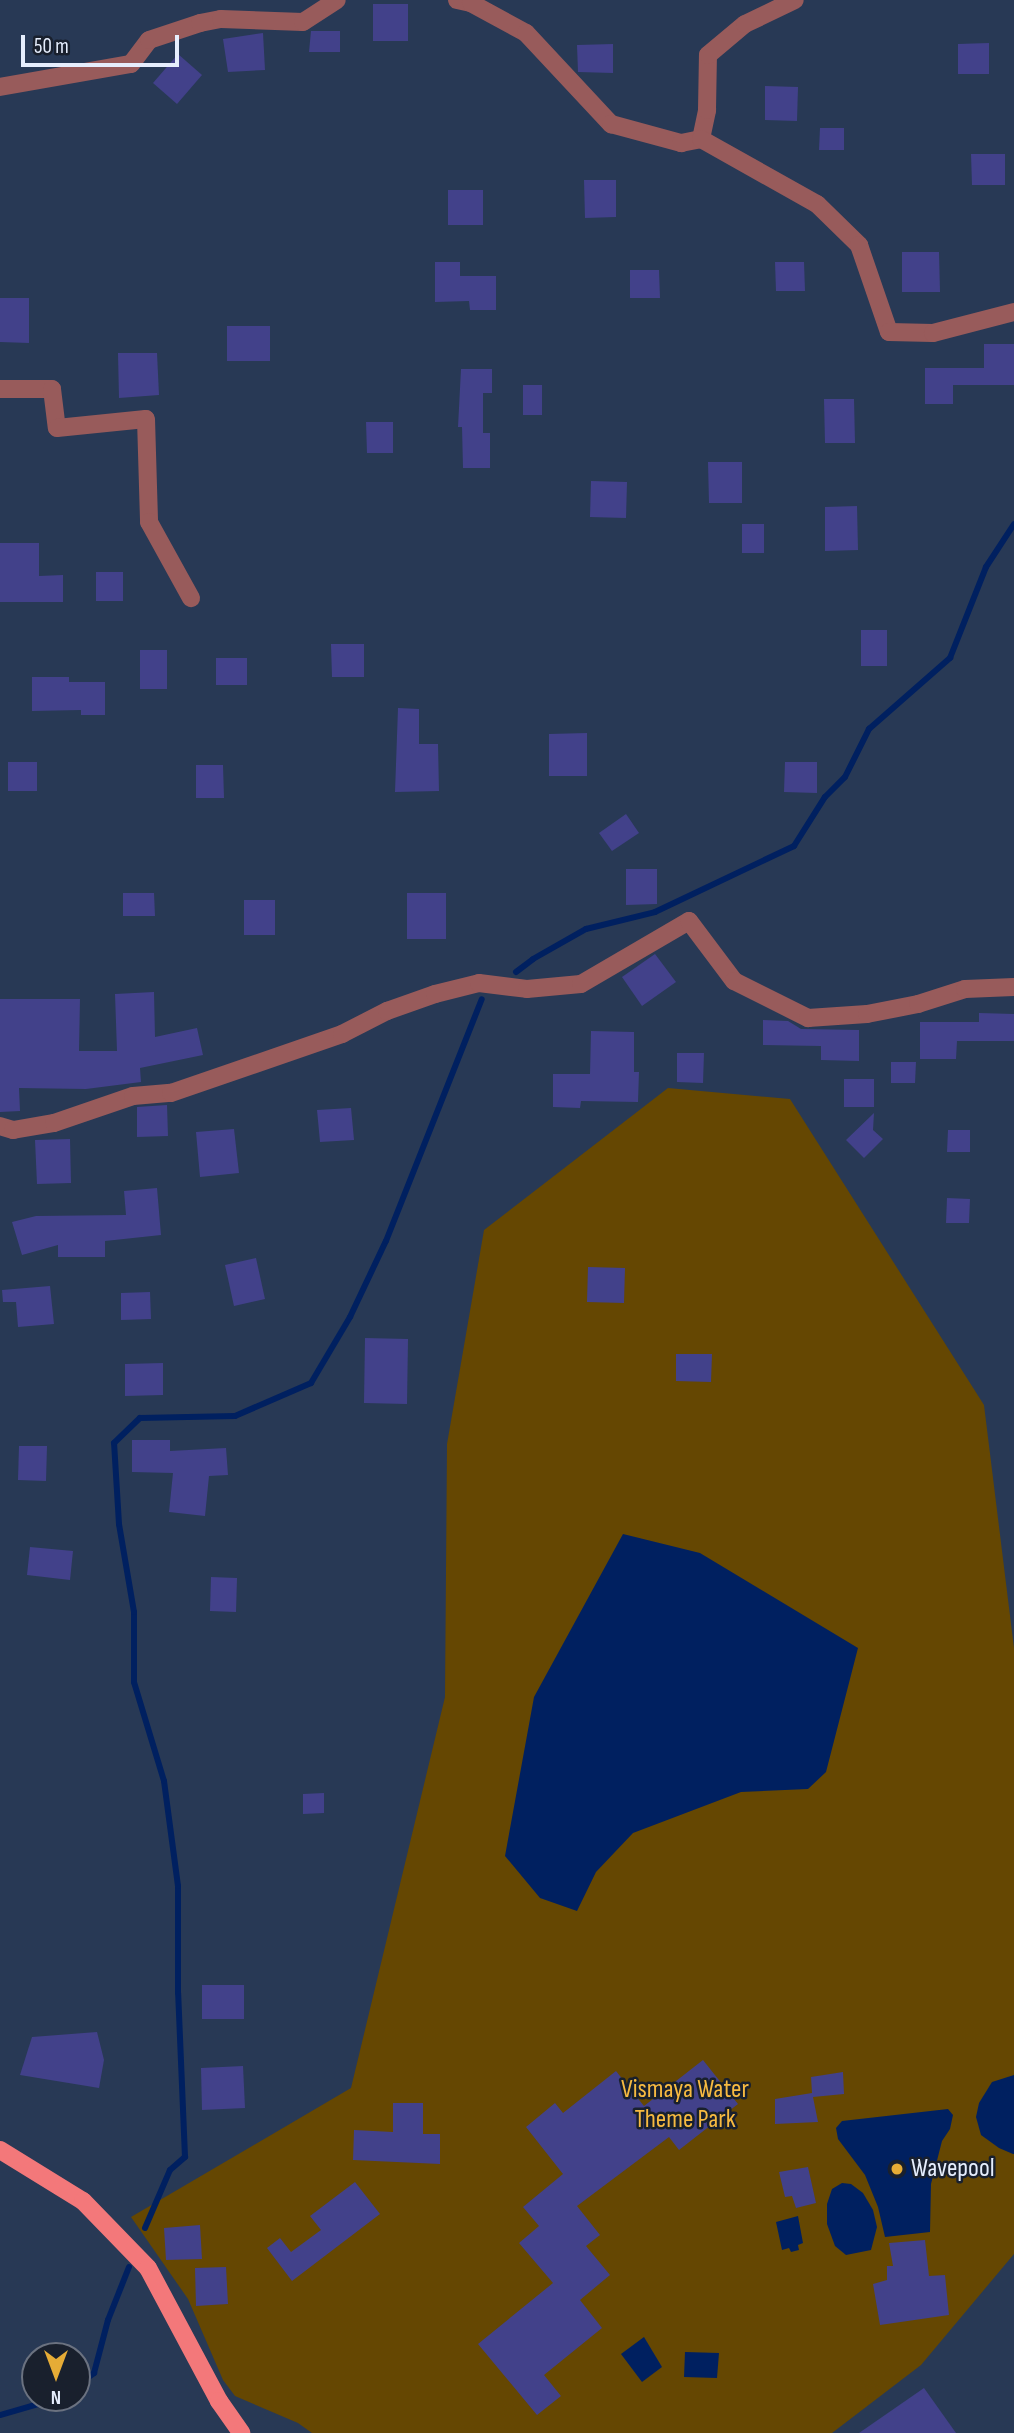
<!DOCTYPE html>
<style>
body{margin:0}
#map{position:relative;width:1014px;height:2433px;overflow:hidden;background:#283955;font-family:"Sofia Sans Condensed",sans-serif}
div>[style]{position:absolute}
.green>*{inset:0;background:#654702}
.water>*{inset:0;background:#002060}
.stream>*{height:6px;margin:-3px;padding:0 3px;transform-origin:3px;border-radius:3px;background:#002060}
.building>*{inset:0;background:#42418a}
.minor>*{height:18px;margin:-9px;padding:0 9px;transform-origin:9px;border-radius:9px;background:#985b5b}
.major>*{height:18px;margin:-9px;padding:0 9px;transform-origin:9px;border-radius:9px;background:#f3787a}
.dots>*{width:19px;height:19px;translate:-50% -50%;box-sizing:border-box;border:4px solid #19202d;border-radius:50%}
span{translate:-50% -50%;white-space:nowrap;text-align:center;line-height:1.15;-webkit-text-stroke:5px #19202d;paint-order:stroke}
.park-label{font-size:26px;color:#f7ba41}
.poi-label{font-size:26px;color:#e6eefd}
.left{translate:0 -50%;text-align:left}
.north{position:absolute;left:21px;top:2342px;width:70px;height:70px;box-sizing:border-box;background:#19202d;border:2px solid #6b7280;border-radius:50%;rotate:180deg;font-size:19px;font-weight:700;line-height:28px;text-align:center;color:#e6eefd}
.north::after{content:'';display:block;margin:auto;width:24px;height:32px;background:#e6ac36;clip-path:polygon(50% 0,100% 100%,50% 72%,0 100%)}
.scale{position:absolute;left:21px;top:35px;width:158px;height:32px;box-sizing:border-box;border:4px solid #e6eefd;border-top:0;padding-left:9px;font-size:21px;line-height:24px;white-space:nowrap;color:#e6eefd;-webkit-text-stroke:5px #19202d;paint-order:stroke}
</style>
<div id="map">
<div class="green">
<i style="clip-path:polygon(668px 1088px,790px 1099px,984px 1405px,1014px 1648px,1014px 2254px,921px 2365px,832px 2433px,312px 2433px,298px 2423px,235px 2396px,223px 2380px,188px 2299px,131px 2217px,351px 2088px,445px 1697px,447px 1444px,484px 1230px)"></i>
</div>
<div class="water">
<i style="clip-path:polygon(623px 1534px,700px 1553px,858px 1648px,826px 1772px,808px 1789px,741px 1792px,633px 1833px,596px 1872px,577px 1911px,540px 1898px,505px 1856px,534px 1697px)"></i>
<i style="clip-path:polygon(1014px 2075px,1014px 2154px,1013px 2154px,999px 2148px,981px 2135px,976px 2117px,979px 2103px,992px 2082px)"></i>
<i style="clip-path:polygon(948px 2109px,953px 2115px,950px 2129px,942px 2141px,931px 2184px,930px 2232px,885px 2237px,878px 2207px,865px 2175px,838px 2139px,836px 2128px,842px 2121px)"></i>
<i style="clip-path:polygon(842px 2183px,851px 2184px,863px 2193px,873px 2210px,877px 2227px,871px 2250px,846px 2255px,835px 2246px,827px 2224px,827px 2204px,832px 2189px)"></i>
<i style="clip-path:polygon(798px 2216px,803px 2243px,798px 2245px,799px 2250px,791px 2252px,789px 2248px,782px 2250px,776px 2222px)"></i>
<i style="clip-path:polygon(644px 2337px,662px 2367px,642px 2382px,621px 2354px)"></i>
<i style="clip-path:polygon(685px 2352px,719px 2353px,717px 2378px,684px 2377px)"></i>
</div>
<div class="stream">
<i style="left:516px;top:972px;width:21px;rotate:-37deg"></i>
<i style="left:533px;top:959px;width:61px;rotate:-29.5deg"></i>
<i style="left:586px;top:929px;width:71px;rotate:-13.8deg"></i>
<i style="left:655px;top:912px;width:154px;rotate:-25.4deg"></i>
<i style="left:794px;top:846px;width:58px;rotate:-57.7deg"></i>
<i style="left:825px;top:797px;width:28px;rotate:-45deg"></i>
<i style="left:845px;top:777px;width:54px;rotate:-63.4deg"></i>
<i style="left:869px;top:729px;width:108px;rotate:-41.2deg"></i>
<i style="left:950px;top:658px;width:98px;rotate:-68.4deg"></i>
<i style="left:986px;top:567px;width:51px;rotate:-56.9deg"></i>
<i style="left:145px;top:2228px;width:63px;rotate:-66.7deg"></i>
<i style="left:170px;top:2170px;width:20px;rotate:-41deg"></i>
<i style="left:185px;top:2157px;width:164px;rotate:-92.4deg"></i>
<i style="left:178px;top:1993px;width:107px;rotate:-90deg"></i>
<i style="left:178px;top:1886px;width:106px;rotate:-97.6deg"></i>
<i style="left:164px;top:1781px;width:103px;rotate:-106.9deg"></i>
<i style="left:134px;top:1682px;width:70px;rotate:-90deg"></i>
<i style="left:134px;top:1612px;width:89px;rotate:-99.7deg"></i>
<i style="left:119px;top:1524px;width:81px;rotate:-93.5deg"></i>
<i style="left:114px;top:1443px;width:36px;rotate:-44deg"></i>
<i style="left:140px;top:1418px;width:95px;rotate:-1.2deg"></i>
<i style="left:235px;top:1416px;width:83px;rotate:-23.5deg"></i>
<i style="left:311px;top:1383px;width:77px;rotate:-59.4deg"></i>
<i style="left:350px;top:1317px;width:84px;rotate:-64.7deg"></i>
<i style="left:386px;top:1241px;width:260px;rotate:-68.4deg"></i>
<i style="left:77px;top:2385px;width:21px;rotate:-35deg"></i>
<i style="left:94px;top:2373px;width:55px;rotate:-75.2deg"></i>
<i style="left:108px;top:2320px;width:57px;rotate:-68.4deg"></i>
<i style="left:0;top:2415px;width:61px;rotate:-16.1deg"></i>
</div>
<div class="building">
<i style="clip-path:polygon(373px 4px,408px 4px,408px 41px,373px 41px)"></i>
<i style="clip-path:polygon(311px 31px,340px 31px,340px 52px,309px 52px)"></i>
<i style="clip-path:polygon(263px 33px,265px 70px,228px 72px,223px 39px)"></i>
<i style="clip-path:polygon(989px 43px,989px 74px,958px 74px,958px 44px)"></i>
<i style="clip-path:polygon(613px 44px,613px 73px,578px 72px,577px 45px)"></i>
<i style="clip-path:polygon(178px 54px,202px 75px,177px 104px,153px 83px)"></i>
<i style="clip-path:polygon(765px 86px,798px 87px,797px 121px,765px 120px)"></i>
<i style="clip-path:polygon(820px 128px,844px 128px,844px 150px,819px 150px)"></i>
<i style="clip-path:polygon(971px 154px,1005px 154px,1005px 185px,972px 185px)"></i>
<i style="clip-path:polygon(584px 180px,616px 180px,616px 217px,585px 218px)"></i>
<i style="clip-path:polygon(448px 190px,483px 190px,483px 225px,448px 225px)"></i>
<i style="clip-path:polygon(902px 252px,939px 252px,940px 292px,902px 292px)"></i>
<i style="clip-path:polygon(435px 262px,460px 262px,460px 276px,496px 276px,496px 310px,470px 310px,469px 301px,435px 302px)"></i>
<i style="clip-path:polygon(775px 262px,804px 262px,805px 291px,776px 291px)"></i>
<i style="clip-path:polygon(630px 270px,659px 270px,660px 298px,630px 298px)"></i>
<i style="clip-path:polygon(0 298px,29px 298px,29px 343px,0 342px)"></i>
<i style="clip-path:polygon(227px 326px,270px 326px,270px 361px,227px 361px)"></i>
<i style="clip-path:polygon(984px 344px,1014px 344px,1014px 385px,953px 385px,953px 404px,925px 404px,925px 368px,984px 368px)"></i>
<i style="clip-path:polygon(118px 353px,157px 353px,159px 395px,119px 398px)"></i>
<i style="clip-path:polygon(461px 369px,492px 369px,492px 393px,483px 393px,483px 433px,490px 433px,490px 468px,463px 468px,462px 427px,458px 427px)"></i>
<i style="clip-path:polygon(523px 385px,542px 385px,542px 415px,523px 415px)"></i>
<i style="clip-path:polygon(824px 399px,854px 399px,855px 443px,825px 443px)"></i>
<i style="clip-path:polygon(366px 422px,393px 422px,393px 453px,367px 453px)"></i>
<i style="clip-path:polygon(708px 462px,742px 462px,742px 503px,709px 503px)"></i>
<i style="clip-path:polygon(591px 481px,627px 482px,626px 518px,590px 517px)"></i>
<i style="clip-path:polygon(857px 506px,858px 550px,825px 551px,825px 507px)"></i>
<i style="clip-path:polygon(742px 524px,764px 524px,764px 553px,742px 553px)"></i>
<i style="clip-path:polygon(0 543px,39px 543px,39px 576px,63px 575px,63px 602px,0 602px)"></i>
<i style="clip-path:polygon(96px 572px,123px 572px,123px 601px,96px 601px)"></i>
<i style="clip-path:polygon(861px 630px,887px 630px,887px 666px,861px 666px)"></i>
<i style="clip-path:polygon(331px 644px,364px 644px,364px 677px,332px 677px)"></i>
<i style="clip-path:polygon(140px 650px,167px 650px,167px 689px,140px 689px)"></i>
<i style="clip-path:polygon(216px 658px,247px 658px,247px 685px,216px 685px)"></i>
<i style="clip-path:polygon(32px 677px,69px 677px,69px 682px,105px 682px,105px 715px,81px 715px,81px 710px,32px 711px)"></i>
<i style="clip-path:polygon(398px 708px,419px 709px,419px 744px,438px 744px,439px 791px,395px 792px)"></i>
<i style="clip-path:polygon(587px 733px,587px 776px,549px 776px,549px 734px)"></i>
<i style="clip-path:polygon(8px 762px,37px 762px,37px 791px,8px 791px)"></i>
<i style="clip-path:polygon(785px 762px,817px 762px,817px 793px,784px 792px)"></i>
<i style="clip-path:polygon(196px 765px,223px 765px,224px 798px,196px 798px)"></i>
<i style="clip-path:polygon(626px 814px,639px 833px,612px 851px,599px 833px)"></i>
<i style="clip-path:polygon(626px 869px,657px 869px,657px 904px,626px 905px)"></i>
<i style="clip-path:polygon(123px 893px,154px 893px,155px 916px,123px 916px)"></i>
<i style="clip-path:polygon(407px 893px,446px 893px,446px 939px,407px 939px)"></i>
<i style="clip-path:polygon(244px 900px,275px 900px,275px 935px,244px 935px)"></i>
<i style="clip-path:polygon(655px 954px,676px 982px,642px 1006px,622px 977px)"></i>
<i style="clip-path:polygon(154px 992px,155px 1037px,197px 1028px,203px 1055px,140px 1068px,141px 1082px,86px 1089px,19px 1088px,20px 1111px,0 1112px,0 999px,80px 999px,79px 1051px,117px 1051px,115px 994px)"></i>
<i style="clip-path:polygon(979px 1013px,1014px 1014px,1014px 1041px,957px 1041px,956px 1059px,920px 1059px,920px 1022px,979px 1022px)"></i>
<i style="clip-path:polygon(763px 1020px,788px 1021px,801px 1029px,859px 1030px,859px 1061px,821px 1060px,821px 1046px,763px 1045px)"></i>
<i style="clip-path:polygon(591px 1031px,634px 1032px,634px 1072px,639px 1072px,638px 1102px,581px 1101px,580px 1108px,553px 1107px,553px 1074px,590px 1074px)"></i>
<i style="clip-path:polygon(677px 1053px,704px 1053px,703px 1083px,677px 1082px)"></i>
<i style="clip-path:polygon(891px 1062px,916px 1062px,915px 1083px,891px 1083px)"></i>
<i style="clip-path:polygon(844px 1079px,874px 1079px,874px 1107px,844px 1107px)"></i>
<i style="clip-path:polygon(167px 1105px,168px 1136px,137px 1137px,137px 1107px)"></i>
<i style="clip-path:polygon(351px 1108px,354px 1140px,320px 1142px,317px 1110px)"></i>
<i style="clip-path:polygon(874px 1113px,873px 1130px,883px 1139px,864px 1158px,846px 1140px)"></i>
<i style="clip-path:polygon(234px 1129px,239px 1173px,200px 1177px,196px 1132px)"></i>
<i style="clip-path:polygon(948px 1130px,970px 1130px,970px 1152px,947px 1152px)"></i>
<i style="clip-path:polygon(70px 1139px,71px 1183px,37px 1184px,35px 1140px)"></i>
<i style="clip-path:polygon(157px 1188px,161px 1235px,105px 1241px,105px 1257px,58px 1257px,58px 1245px,22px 1255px,12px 1222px,36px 1216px,126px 1215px,124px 1191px)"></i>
<i style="clip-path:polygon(947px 1198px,970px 1199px,969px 1223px,946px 1223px)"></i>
<i style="clip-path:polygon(256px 1258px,265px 1299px,234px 1306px,225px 1265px)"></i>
<i style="clip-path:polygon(588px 1267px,625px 1268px,624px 1303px,587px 1302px)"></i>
<i style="clip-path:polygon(50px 1286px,54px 1324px,18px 1327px,16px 1302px,3px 1302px,2px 1290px)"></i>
<i style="clip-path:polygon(150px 1292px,151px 1319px,121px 1320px,121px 1293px)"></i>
<i style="clip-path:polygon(365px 1338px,408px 1339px,407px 1404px,364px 1403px)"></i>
<i style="clip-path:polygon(676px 1354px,712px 1354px,711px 1382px,676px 1381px)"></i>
<i style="clip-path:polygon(163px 1363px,163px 1395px,125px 1396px,125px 1364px)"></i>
<i style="clip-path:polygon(132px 1440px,170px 1440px,170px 1451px,226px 1448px,228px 1475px,209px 1476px,205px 1516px,169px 1512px,173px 1473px,132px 1472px)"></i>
<i style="clip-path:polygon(19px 1446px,47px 1446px,46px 1481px,18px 1480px)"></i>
<i style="clip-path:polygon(30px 1547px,73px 1551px,70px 1580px,27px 1575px)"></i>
<i style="clip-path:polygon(211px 1577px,237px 1578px,236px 1612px,210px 1611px)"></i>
<i style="clip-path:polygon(324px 1793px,324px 1813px,303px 1814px,303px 1794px)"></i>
<i style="clip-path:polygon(202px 1985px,244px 1985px,244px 2019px,202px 2019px)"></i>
<i style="clip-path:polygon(97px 2032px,104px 2060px,99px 2088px,20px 2075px,32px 2037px)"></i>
<i style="clip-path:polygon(703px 2060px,738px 2104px,679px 2150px,669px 2137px,577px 2206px,600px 2235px,586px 2246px,610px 2275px,580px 2300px,602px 2328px,544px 2375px,561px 2396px,537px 2415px,478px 2344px,553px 2283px,519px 2243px,539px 2226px,523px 2207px,563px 2174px,526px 2127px,555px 2103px,563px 2113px,616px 2071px,644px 2106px)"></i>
<i style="clip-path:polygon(243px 2066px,245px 2108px,202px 2110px,201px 2068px)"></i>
<i style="clip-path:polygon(843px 2072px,844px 2094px,813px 2097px,818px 2122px,775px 2124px,775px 2099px,812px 2093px,811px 2077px)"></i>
<i style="clip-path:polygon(393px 2103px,423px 2103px,423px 2134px,440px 2134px,440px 2164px,353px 2160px,354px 2130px,393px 2132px)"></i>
<i style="clip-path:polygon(808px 2167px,816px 2203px,796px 2208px,792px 2196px,785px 2197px,779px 2172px)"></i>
<i style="clip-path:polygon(355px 2182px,380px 2214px,292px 2281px,267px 2248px,280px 2238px,291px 2252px,321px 2230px,310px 2216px)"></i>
<i style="clip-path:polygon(200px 2225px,202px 2259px,166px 2260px,164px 2228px)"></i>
<i style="clip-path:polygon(925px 2240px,929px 2276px,945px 2275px,949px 2315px,880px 2325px,873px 2284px,887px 2280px,887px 2266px,893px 2266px,889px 2243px)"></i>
<i style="clip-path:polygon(226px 2267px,228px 2304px,196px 2306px,195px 2268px)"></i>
<i style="clip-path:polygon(924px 2388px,956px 2433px,859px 2433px)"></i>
</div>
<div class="minor">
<i style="left:457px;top:0;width:14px;rotate:12deg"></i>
<i style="left:471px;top:3px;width:63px;rotate:28.6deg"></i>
<i style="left:526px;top:33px;width:125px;rotate:47deg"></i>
<i style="left:611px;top:124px;width:73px;rotate:15.2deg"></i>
<i style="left:681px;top:143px;width:20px;rotate:-11deg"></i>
<i style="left:701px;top:139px;width:30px;rotate:-78deg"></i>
<i style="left:707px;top:110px;width:55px;rotate:-89deg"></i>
<i style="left:708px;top:55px;width:48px;rotate:-40deg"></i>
<i style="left:745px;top:24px;width:55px;rotate:-25.6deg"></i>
<i style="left:0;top:87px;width:133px;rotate:-10deg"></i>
<i style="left:131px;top:64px;width:30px;rotate:-53deg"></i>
<i style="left:149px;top:40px;width:54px;rotate:-18.4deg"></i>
<i style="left:200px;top:23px;width:21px;rotate:-11deg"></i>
<i style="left:221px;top:19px;width:82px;rotate:2.1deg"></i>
<i style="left:303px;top:22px;width:40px;rotate:-32.9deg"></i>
<i style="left:701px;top:139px;width:133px;rotate:29.3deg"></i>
<i style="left:817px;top:204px;width:59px;rotate:44.3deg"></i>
<i style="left:859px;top:245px;width:92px;rotate:71deg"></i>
<i style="left:889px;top:332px;width:44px;rotate:1.3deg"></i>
<i style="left:933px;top:333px;width:84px;rotate:-14.5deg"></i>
<i style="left:0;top:389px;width:52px"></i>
<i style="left:52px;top:389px;width:39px;rotate:83deg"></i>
<i style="left:57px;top:428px;width:89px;rotate:-5.8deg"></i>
<i style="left:146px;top:419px;width:103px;rotate:88.3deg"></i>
<i style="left:149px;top:522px;width:87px;rotate:61.1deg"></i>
<i style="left:0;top:1126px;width:14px;rotate:17deg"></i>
<i style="left:13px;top:1130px;width:42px;rotate:-9.7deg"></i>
<i style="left:54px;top:1123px;width:83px;rotate:-18.9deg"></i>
<i style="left:133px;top:1096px;width:38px;rotate:-5deg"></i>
<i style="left:171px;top:1093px;width:181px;rotate:-19deg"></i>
<i style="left:342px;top:1034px;width:51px;rotate:-27.1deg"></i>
<i style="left:387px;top:1011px;width:51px;rotate:-19.5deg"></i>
<i style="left:435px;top:994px;width:45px;rotate:-14deg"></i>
<i style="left:479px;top:983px;width:48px;rotate:7.1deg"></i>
<i style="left:527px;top:989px;width:54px;rotate:-5.3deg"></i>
<i style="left:581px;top:984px;width:125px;rotate:-30.3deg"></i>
<i style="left:689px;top:921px;width:75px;rotate:53.1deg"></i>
<i style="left:734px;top:981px;width:83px;rotate:26.6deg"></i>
<i style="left:808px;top:1018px;width:59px;rotate:-3.9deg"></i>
<i style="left:867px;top:1014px;width:52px;rotate:-11.1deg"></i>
<i style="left:918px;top:1004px;width:49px;rotate:-17.7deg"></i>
<i style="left:965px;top:989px;width:49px;rotate:-2.3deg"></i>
</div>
<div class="major">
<i style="left:0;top:2150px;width:97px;rotate:31.6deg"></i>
<i style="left:83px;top:2201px;width:93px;rotate:45.9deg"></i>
<i style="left:148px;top:2268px;width:151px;rotate:61.9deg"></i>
<i style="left:219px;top:2401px;width:39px;rotate:55deg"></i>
</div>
<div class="dots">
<i style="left:897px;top:2169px;background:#e6ac36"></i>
</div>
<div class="park-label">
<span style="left:685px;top:2105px">Vismaya Water<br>Theme Park</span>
</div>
<div class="poi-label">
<span class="left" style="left:911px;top:2169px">Wavepool</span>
</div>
<div class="north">N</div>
<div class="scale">50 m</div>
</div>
